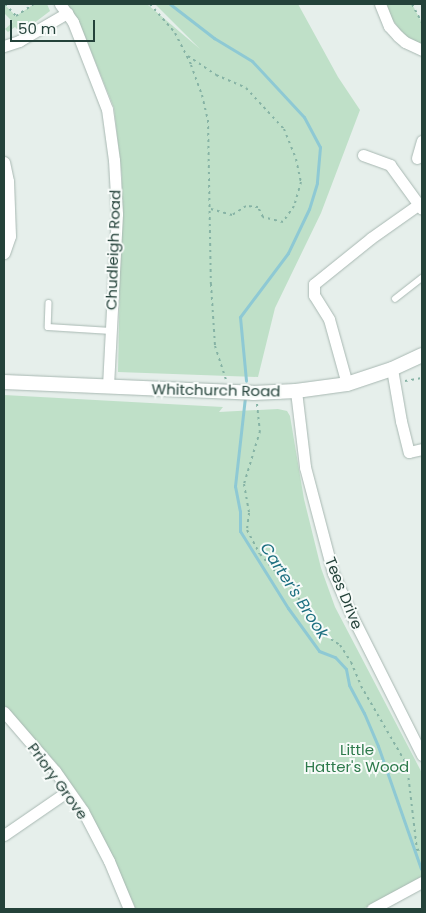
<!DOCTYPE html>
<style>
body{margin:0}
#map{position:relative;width:426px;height:913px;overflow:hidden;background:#e6efeb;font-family:Poppins,sans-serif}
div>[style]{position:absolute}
.green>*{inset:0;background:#bfe0c8}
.stream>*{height:3px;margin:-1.5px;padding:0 1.5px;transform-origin:1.5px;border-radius:1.5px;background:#8ec9d4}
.path>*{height:2px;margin-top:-1px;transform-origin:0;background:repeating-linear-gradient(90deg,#86b3a5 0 2.5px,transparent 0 6.5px)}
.roads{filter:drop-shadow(0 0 1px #a8b8b2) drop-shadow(0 0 1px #a8b8b2)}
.service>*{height:5.5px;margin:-2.75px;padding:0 2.75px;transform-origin:2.75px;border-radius:2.75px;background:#fff}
.minor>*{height:11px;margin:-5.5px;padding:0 5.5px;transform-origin:5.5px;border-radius:5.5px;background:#fff}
.tertiary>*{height:14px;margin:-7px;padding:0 7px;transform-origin:7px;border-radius:7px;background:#fff}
span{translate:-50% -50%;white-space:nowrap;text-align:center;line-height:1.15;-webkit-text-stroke:4px #f7fbf9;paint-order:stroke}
.street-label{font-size:15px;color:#24423a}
.park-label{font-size:15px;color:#2d7a4b}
.water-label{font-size:16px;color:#1c6f80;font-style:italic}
.frame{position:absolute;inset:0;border:5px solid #24423a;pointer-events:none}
.scale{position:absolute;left:10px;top:20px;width:85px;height:22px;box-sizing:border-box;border:2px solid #24423a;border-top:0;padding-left:6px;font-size:15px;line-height:18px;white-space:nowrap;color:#24423a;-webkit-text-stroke:4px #f7fbf9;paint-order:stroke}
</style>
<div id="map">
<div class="green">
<i style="clip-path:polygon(4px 4px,16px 16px,34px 4px,47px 4px,50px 11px,21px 33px,15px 27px,8px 32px,5px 29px,13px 22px,4px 13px)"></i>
<i style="clip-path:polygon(66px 4px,147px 4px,200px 49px,155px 4px,298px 4px,338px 77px,360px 110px,321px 213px,275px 308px,258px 377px,118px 372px,122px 177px,114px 108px,78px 19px)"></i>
<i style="clip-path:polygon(387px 4px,412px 4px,422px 23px,422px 45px,408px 38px,399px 29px,390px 16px)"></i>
<i style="clip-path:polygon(4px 395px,223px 407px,219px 412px,278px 409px,287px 411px,290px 416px,304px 499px,321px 568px,335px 607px,422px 773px,422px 877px,363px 909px,136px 909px,85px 803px,56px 763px,4px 705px)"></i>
</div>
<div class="stream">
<i style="left:170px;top:4px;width:56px;rotate:37.7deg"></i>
<i style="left:214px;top:38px;width:44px;rotate:31.2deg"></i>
<i style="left:252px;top:61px;width:76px;rotate:47.1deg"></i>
<i style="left:304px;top:117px;width:34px;rotate:62deg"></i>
<i style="left:320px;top:147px;width:36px;rotate:95deg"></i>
<i style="left:317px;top:183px;width:27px;rotate:107deg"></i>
<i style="left:309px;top:209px;width:49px;rotate:115.5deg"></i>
<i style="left:288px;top:253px;width:80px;rotate:126.9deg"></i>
<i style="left:240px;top:317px;width:64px;rotate:84.6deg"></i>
<i style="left:245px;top:397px;width:90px;rotate:96.4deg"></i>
<i style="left:235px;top:486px;width:25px;rotate:79deg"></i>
<i style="left:240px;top:511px;width:20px;rotate:90deg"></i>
<i style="left:240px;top:531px;width:91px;rotate:58.1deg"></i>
<i style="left:288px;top:608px;width:53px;rotate:54.2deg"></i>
<i style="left:319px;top:651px;width:17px;rotate:21deg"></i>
<i style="left:335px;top:657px;width:16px;rotate:47deg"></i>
<i style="left:346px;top:669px;width:16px;rotate:79deg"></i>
<i style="left:349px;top:685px;width:32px;rotate:62deg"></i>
<i style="left:364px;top:713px;width:36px;rotate:67deg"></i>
<i style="left:378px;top:746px;width:130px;rotate:70.7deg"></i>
</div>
<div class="path">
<i style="left:5px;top:4px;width:16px;rotate:47deg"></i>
<i style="left:16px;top:16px;width:22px;rotate:-34deg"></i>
<i style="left:150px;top:4px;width:38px;rotate:49deg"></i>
<i style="left:175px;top:33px;width:36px;rotate:63deg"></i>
<i style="left:191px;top:65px;width:32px;rotate:70deg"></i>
<i style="left:202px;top:95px;width:26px;rotate:77deg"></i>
<i style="left:208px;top:120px;width:164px;rotate:89deg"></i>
<i style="left:211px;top:284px;width:62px;rotate:86.3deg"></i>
<i style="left:215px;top:346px;width:35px;rotate:72deg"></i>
<i style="left:412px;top:4px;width:21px;rotate:62deg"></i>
<i style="left:188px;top:56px;width:34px;rotate:34deg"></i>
<i style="left:216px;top:75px;width:33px;rotate:23deg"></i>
<i style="left:246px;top:88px;width:56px;rotate:47.2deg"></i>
<i style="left:284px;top:129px;width:32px;rotate:68deg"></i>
<i style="left:296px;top:159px;width:24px;rotate:78deg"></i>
<i style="left:301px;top:182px;width:25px;rotate:106deg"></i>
<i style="left:294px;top:206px;width:19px;rotate:125deg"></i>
<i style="left:283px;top:222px;width:21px;rotate:-166deg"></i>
<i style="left:263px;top:217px;width:11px;rotate:-117deg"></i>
<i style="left:258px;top:207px;width:12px;rotate:-175deg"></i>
<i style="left:246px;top:206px;width:17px;rotate:147deg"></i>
<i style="left:232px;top:215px;width:22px;rotate:-164deg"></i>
<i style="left:405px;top:381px;width:17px;rotate:-10deg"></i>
<i style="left:257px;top:404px;width:27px;rotate:84deg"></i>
<i style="left:260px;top:431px;width:55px;rotate:106.8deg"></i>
<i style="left:244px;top:484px;width:29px;rotate:80deg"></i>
<i style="left:249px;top:513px;width:17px;rotate:97deg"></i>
<i style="left:247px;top:530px;width:27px;rotate:62deg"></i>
<i style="left:260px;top:554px;width:72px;rotate:49deg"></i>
<i style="left:307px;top:608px;width:27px;rotate:62deg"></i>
<i style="left:320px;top:632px;width:24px;rotate:33deg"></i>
<i style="left:340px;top:645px;width:20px;rotate:57deg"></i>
<i style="left:351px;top:662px;width:26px;rotate:67deg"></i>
<i style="left:361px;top:686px;width:91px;rotate:59.8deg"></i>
<i style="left:407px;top:765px;width:86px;rotate:83.3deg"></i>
<i style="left:417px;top:850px;width:5px;rotate:-11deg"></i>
</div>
<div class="roads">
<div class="service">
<i style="left:395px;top:299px;width:34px;rotate:-38deg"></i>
<i style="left:49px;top:303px;width:24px;rotate:92deg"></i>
<i style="left:48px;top:327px;width:63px;rotate:3.6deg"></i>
</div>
<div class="minor">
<i style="left:60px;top:4px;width:22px;rotate:54deg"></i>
<i style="left:73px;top:22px;width:93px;rotate:68.7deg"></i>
<i style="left:107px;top:109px;width:51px;rotate:82.2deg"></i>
<i style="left:114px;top:160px;width:54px;rotate:86.8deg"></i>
<i style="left:117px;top:214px;width:173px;rotate:93deg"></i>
<i style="left:380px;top:4px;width:24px;rotate:68deg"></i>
<i style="left:389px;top:26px;width:13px;rotate:48deg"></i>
<i style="left:398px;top:36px;width:9px;rotate:41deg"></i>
<i style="left:405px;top:42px;width:19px;rotate:25deg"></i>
<i style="left:4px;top:46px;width:16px;rotate:-18deg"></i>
<i style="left:19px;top:41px;width:56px;rotate:-30.3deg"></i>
<i style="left:363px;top:155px;width:29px;rotate:20deg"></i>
<i style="left:390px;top:165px;width:54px;rotate:54deg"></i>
<i style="left:417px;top:158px;width:18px;rotate:-74deg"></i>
<i style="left:4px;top:162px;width:19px;rotate:78deg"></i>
<i style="left:8px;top:181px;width:55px;rotate:87.9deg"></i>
<i style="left:10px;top:236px;width:18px;rotate:109deg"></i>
<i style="left:392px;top:369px;width:53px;rotate:80.2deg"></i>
<i style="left:401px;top:421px;width:32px;rotate:76deg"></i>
<i style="left:409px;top:452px;width:13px;rotate:-13deg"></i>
<i style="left:347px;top:384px;width:67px;rotate:-105.5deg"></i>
<i style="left:329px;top:319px;width:28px;rotate:-122deg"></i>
<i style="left:314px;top:295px;width:11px;rotate:-90deg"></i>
<i style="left:314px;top:284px;width:73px;rotate:-38.9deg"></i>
<i style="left:371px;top:238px;width:59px;rotate:-35.3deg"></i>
<i style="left:296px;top:391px;width:77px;rotate:83.2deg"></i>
<i style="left:305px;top:467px;width:110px;rotate:75.2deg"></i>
<i style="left:333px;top:573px;width:45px;rotate:66.3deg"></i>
<i style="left:351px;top:614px;width:158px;rotate:63.3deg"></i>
<i style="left:4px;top:712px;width:78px;rotate:49.2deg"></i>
<i style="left:55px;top:771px;width:49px;rotate:55deg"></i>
<i style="left:83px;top:811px;width:56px;rotate:62.5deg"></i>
<i style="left:109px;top:861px;width:52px;rotate:67.4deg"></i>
<i style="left:4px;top:835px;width:78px;rotate:-34.5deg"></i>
<i style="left:372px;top:909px;width:57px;rotate:-28.4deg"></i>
</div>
<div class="tertiary">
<i style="left:4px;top:382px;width:249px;rotate:2.5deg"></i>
<i style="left:253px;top:393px;width:43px;rotate:-2.7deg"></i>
<i style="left:296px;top:391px;width:51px;rotate:-7.8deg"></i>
<i style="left:347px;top:384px;width:47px;rotate:-18.4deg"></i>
<i style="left:392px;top:369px;width:33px;rotate:-25deg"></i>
</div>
</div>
<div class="street-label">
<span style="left:113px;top:250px;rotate:-88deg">Chudleigh Road</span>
<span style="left:216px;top:390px;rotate:1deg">Whitchurch Road</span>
<span style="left:344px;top:593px;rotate:68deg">Tees Drive</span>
<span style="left:58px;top:781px;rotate:54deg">Priory Grove</span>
</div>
<div class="park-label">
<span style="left:357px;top:758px">Little<br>Hatter's Wood</span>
</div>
<div class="water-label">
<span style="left:294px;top:591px;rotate:57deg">Carter's Brook</span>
</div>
<div class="frame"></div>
<div class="scale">50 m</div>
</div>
